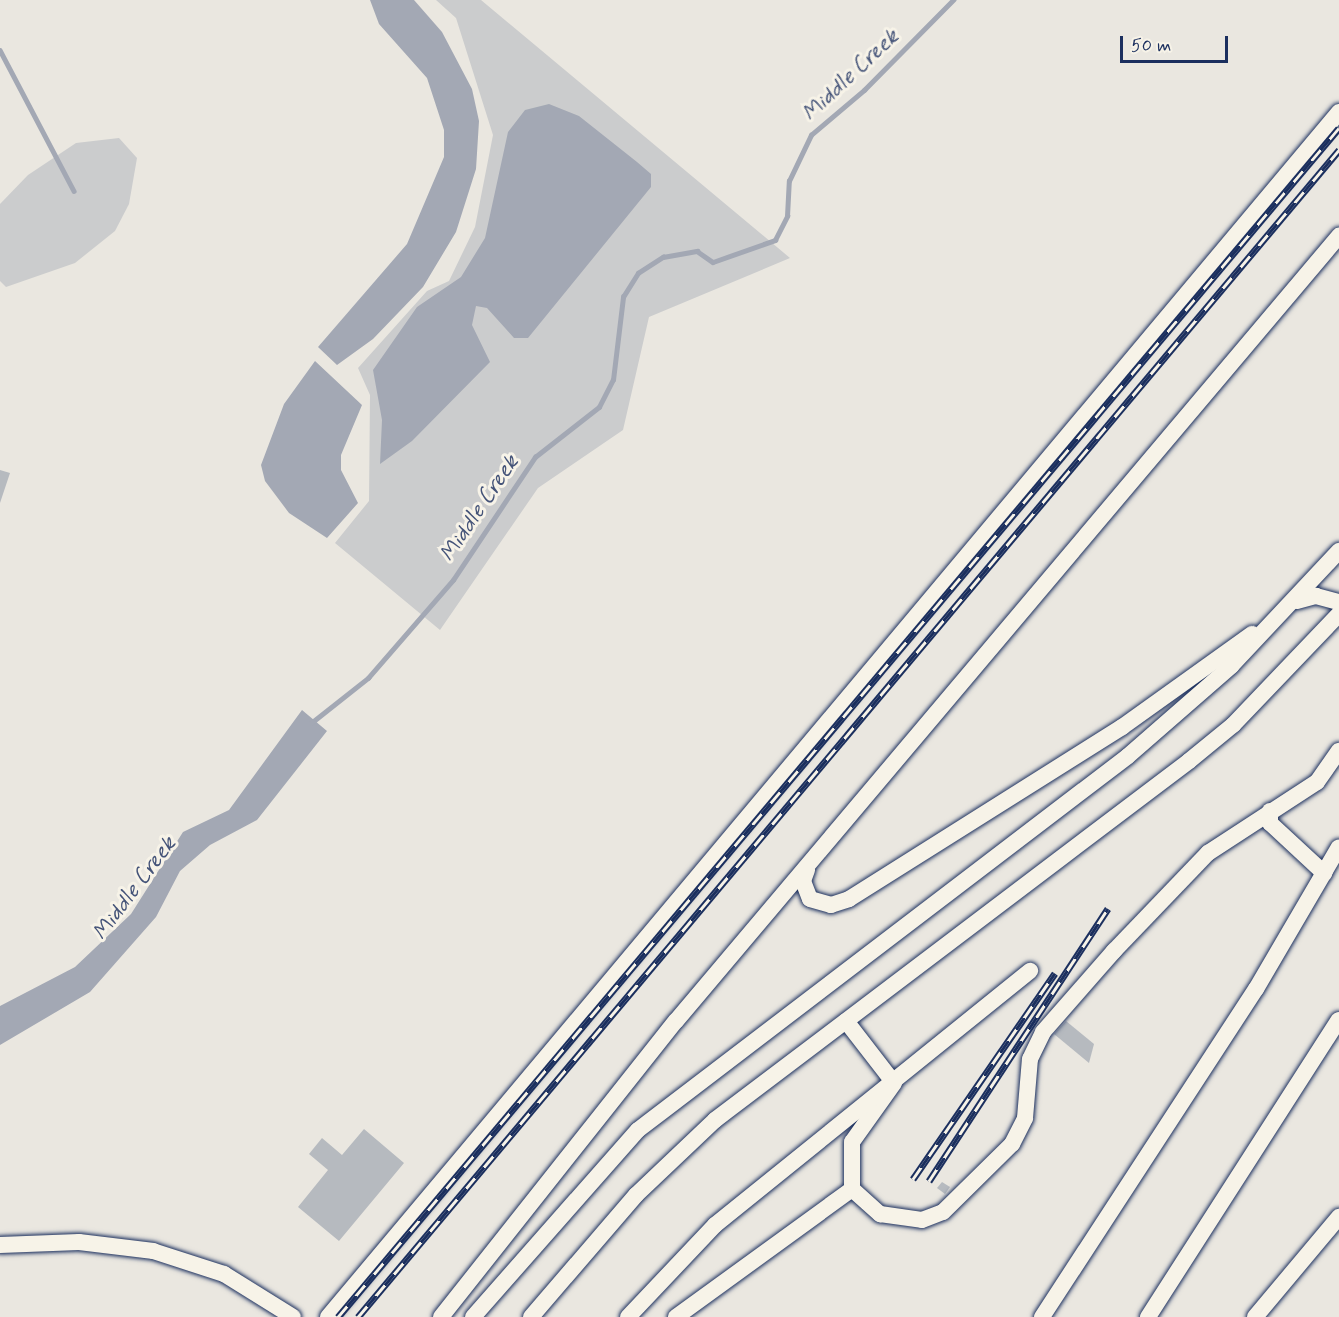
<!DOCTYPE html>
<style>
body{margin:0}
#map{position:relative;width:1339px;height:1317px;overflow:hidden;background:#eae7e0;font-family:Mynerve,sans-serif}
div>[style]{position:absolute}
.green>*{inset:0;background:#cbcccd}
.water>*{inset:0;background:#a3a8b4}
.stream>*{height:4.5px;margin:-2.25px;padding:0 2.25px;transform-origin:2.25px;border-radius:2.25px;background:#a3a8b4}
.building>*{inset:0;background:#b6babf}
.roads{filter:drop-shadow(0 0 2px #1b2f5e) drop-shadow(0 0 2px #1b2f5e)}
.minor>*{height:16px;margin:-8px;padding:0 8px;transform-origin:8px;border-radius:8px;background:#f7f3e8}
.rail>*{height:7px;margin-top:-3.5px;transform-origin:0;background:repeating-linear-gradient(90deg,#f7f3e8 0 14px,#1b2f5e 0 28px);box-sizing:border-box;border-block:2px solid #1b2f5e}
span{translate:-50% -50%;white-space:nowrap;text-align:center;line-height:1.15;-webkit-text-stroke:6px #f7f3e8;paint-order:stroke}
.water-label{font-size:22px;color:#445378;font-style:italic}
.scale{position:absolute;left:1120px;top:36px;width:108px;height:27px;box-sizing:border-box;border:3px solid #1b2f5e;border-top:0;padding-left:8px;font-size:18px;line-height:21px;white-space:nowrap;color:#1b2f5e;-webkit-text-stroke:4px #f7f3e8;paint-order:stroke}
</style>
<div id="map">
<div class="green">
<i style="clip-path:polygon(436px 0,481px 0,790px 258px,649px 317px,623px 430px,538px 488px,440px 630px,335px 543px,369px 501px,370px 395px,358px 368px,427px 291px,449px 281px,475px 227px,493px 135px,456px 18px)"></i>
<i style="clip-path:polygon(119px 138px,137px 158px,129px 204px,115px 231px,75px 263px,6px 287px,0 281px,0 204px,28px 175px,76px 143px)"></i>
</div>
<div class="water">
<i style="clip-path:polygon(370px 0,414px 0,442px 32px,472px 89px,479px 121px,476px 169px,456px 232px,423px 287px,373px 339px,337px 365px,318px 347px,407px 244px,444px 157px,444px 130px,427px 78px,379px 24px)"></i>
<i style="clip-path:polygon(549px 104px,579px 116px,637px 162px,651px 174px,651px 187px,528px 338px,514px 338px,487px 308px,476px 306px,472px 325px,490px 362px,412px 441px,380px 464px,382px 420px,373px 370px,417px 307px,461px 277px,485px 238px,508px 132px,525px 110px)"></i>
<i style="clip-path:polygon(315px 361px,362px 405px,341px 455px,341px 470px,358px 503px,327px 538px,289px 513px,265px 481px,261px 465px,284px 404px)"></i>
<i style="clip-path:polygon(302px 710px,327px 731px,257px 820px,210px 845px,180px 871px,156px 917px,90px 992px,0 1045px,0 1006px,75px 967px,131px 914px,183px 832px,229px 810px)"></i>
</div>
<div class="stream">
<i style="left:0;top:50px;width:159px;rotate:62.3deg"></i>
<i style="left:311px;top:723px;width:73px;rotate:-38.3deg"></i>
<i style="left:368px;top:678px;width:130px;rotate:-49.1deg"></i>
<i style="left:453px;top:580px;width:148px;rotate:-56.3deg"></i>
<i style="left:535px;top:457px;width:81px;rotate:-38deg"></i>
<i style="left:599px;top:407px;width:30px;rotate:-63deg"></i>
<i style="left:613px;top:380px;width:84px;rotate:-83.1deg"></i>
<i style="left:623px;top:297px;width:28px;rotate:-58deg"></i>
<i style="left:638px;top:273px;width:30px;rotate:-33deg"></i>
<i style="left:663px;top:257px;width:35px;rotate:-10deg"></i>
<i style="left:697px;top:251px;width:19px;rotate:35deg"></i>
<i style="left:713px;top:262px;width:66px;rotate:-19.5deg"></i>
<i style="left:775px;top:240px;width:27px;rotate:-63deg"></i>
<i style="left:787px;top:216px;width:35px;rotate:-87deg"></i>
<i style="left:789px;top:181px;width:51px;rotate:-64.4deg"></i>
<i style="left:811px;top:135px;width:70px;rotate:-40.3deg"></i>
<i style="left:864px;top:90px;width:127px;rotate:-45.3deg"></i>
</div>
<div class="building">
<i style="clip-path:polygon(0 470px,10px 473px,0 503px)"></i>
<i style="clip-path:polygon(1066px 1021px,1094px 1044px,1089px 1063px,1054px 1034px)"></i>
<i style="clip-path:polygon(364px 1129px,404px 1163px,339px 1241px,298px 1207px,328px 1170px,309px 1154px,322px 1138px,342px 1155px)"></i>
<i style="clip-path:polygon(942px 1182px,950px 1187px,945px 1194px,937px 1188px)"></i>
</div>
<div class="roads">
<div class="minor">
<i style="left:1297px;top:601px;width:20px;rotate:-15deg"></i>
<i style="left:1316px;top:596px;width:24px;rotate:15deg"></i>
<i style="left:1270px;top:811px;width:12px;rotate:90deg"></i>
<i style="left:1270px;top:823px;width:74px;rotate:42.8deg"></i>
<i style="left:807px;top:870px;width:12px;rotate:110deg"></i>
<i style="left:803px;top:881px;width:19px;rotate:69deg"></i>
<i style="left:810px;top:899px;width:22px;rotate:16deg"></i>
<i style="left:831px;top:905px;width:19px;rotate:-18deg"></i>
<i style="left:849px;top:899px;width:323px;rotate:-32.2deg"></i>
<i style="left:1122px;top:727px;width:160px;rotate:-35.6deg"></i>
<i style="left:846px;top:1021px;width:78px;rotate:52.3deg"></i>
<i style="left:894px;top:1083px;width:72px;rotate:125.4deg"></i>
<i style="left:852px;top:1142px;width:47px;rotate:90deg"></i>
<i style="left:852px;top:1189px;width:38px;rotate:42deg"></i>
<i style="left:880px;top:1214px;width:42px;rotate:8.1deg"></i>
<i style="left:922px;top:1220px;width:22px;rotate:-21deg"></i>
<i style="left:943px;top:1212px;width:97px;rotate:-44.6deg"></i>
<i style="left:1012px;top:1144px;width:29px;rotate:-63deg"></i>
<i style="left:1025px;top:1118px;width:59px;rotate:-85.2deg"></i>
<i style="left:1030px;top:1059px;width:30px;rotate:-64deg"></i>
<i style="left:1043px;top:1032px;width:108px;rotate:-48.8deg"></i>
<i style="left:1114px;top:951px;width:136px;rotate:-46.2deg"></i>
<i style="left:1208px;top:853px;width:130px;rotate:-33.1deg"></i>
<i style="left:1317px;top:782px;width:38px;rotate:-55deg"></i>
<i style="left:0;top:1245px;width:79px;rotate:-2.2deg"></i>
<i style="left:79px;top:1242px;width:75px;rotate:6.9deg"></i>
<i style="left:153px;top:1251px;width:75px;rotate:17.9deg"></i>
<i style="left:224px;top:1274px;width:81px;rotate:31.9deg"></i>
<i style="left:328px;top:1317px;width:1573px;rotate:-50deg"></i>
<i style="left:441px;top:1317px;width:378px;rotate:-51.6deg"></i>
<i style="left:676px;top:1021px;width:1028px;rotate:-49.82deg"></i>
<i style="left:473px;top:1317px;width:249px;rotate:-48.6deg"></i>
<i style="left:638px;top:1130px;width:616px;rotate:-37.35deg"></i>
<i style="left:1128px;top:756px;width:137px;rotate:-41.1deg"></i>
<i style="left:1231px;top:666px;width:158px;rotate:-46.8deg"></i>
<i style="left:531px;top:1317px;width:161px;rotate:-49.3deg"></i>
<i style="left:636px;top:1195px;width:109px;rotate:-43.5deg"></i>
<i style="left:715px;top:1120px;width:595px;rotate:-37.14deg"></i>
<i style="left:1189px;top:761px;width:57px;rotate:-39.3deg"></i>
<i style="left:1233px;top:725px;width:153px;rotate:-46.3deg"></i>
<i style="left:628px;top:1317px;width:127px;rotate:-46.6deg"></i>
<i style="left:715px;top:1225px;width:405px;rotate:-38.9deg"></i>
<i style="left:676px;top:1317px;width:218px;rotate:-36deg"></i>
<i style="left:1042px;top:1317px;width:392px;rotate:-56.9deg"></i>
<i style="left:1256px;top:989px;width:164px;rotate:-59.7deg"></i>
<i style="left:1148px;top:1317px;width:353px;rotate:-57.3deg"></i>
<i style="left:1255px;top:1317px;width:131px;rotate:-50deg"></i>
</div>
</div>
<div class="rail">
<i style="left:913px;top:1179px;width:250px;rotate:-55.4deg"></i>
<i style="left:929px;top:1181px;width:326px;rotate:-56.7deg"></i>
<i style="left:338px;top:1317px;width:1554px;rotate:-49.91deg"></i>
<i style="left:358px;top:1317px;width:1525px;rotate:-49.95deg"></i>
</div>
<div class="water-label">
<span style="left:851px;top:76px;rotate:-43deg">Middle Creek</span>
<span style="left:480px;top:509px;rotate:-56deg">Middle Creek</span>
<span style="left:135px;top:889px;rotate:-53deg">Middle Creek</span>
</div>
<div class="scale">50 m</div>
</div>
